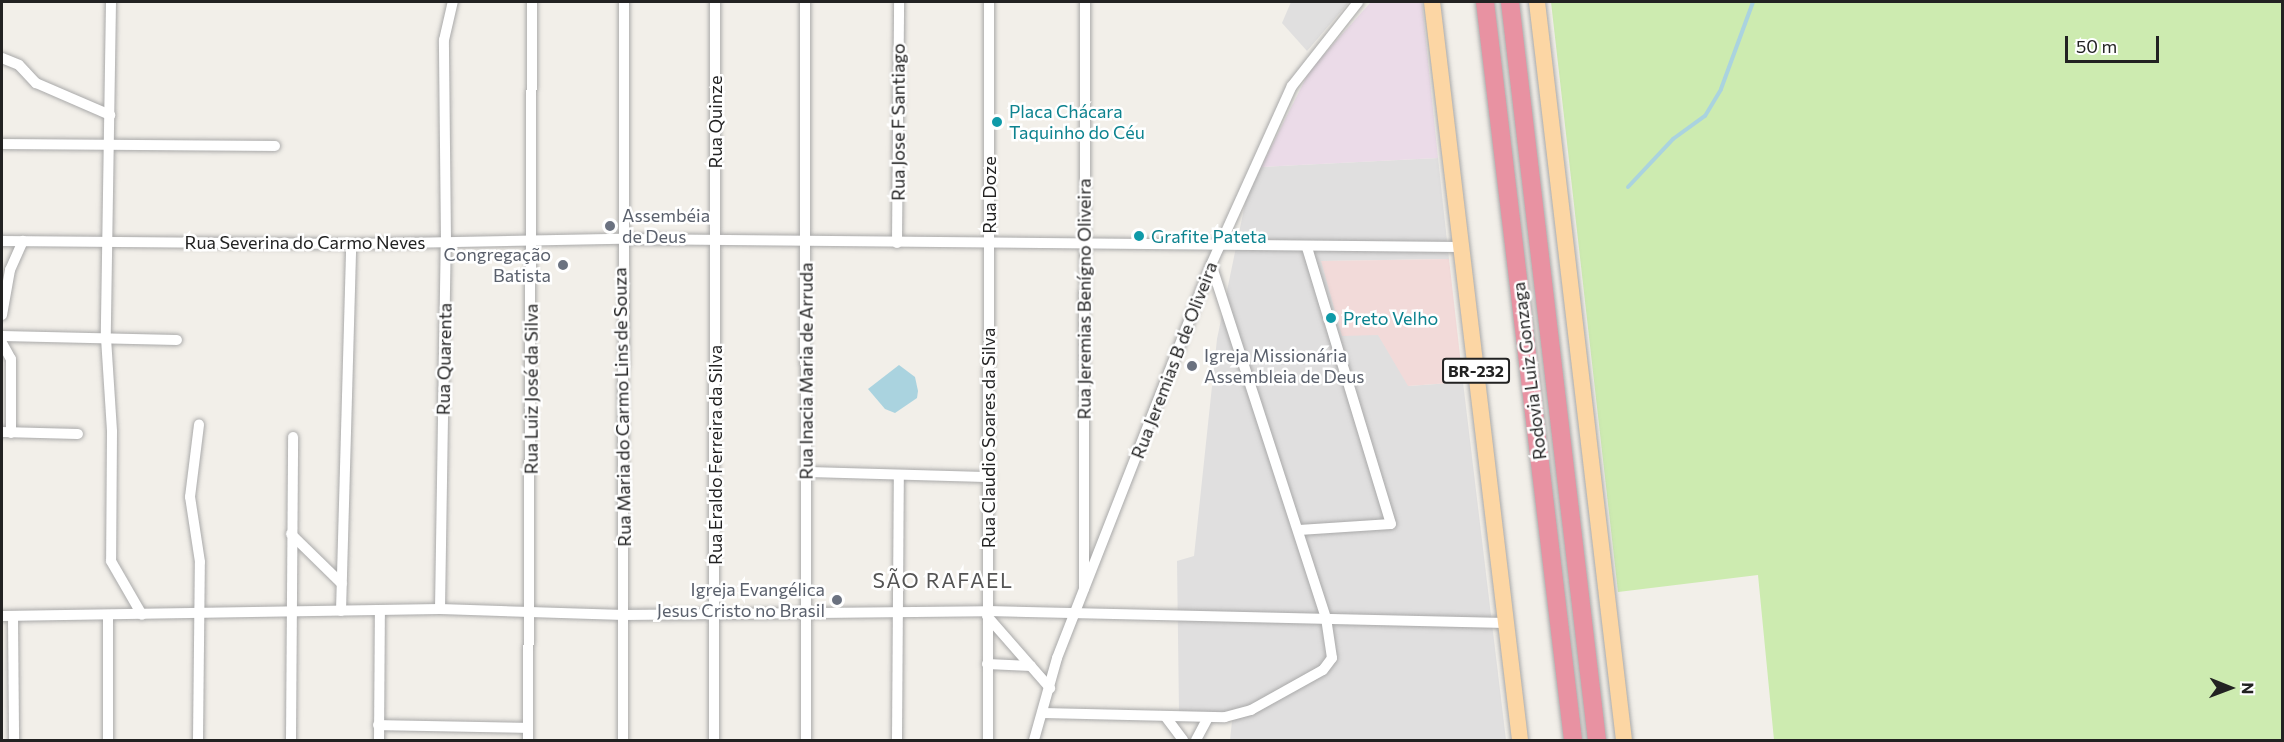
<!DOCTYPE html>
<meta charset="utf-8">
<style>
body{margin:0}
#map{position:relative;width:2284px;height:742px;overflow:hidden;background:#f2efe9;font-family:Commissioner,sans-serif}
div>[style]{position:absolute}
.residential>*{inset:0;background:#e0dfdf}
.commercial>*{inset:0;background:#f2dad9}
.industrial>*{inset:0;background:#ebdbe8}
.grass>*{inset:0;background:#cdebb0}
.water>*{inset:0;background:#aad3df}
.stream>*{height:4px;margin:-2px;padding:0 2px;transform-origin:2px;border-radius:2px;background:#aad3df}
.roads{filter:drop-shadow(0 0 2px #a9a9a9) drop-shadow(0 0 2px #a9a9a9)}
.street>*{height:10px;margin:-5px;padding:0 5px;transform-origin:5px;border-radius:5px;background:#fff}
.primary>*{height:16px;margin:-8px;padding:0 8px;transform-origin:8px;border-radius:8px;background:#fcd6a4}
.highway>*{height:18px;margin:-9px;padding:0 9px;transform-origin:9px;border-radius:9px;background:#e892a2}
.dots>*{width:16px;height:16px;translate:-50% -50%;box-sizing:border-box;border:3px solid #fff;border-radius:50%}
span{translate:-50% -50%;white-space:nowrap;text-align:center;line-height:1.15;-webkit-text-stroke:5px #fff;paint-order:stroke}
.shield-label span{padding:2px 4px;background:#fff;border:2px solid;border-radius:4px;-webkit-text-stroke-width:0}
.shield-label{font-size:16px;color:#222;font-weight:700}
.culture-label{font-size:18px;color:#0d838f}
.left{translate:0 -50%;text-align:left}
.street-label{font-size:18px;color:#222}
.worship-label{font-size:18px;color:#5b616d}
.right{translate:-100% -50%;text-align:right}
.quarter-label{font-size:21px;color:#555;letter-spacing:1.5px}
.frame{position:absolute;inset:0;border:3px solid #222;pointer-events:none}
.north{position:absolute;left:2200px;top:658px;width:60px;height:60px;-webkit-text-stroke:4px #fff;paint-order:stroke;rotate:91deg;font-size:16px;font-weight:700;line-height:24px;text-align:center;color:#222}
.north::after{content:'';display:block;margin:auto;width:21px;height:27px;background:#222;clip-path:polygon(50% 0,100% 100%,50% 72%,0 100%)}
.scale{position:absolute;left:2065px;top:36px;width:94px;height:27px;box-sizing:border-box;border:3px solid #222;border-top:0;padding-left:8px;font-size:18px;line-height:21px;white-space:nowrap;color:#222;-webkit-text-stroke:4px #fff;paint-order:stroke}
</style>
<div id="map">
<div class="residential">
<i style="clip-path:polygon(1291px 2px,1349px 2px,1307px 51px,1282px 23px)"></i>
<i style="clip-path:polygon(1438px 158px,1449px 259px,1321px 261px,1378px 334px,1409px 386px,1463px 382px,1506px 740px,1230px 740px,1233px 712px,1179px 713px,1177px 561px,1194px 556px,1217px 339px,1246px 199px,1261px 167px)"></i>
</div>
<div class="commercial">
<i style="clip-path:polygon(1449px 259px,1463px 382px,1408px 386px,1378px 335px,1342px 336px,1321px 261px)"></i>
</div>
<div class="industrial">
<i style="clip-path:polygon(1371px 2px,1422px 2px,1438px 158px,1261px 167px,1310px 70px)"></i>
</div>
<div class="grass">
<i style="clip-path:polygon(1551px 2px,2282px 2px,2282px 740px,1774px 740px,1758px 575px,1618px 592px)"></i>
</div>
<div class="water">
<i style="clip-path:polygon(899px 365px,915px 377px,918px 391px,917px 398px,895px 413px,885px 409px,868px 389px)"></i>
</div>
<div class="stream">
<i style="left:1628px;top:187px;width:66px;rotate:-46.8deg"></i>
<i style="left:1673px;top:139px;width:39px;rotate:-36deg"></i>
<i style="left:1705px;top:116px;width:31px;rotate:-59deg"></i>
<i style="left:1721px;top:89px;width:93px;rotate:-69.8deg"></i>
</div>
<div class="roads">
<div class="street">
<i style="left:111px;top:2px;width:336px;rotate:90.9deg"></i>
<i style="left:106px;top:338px;width:94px;rotate:86.3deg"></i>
<i style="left:112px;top:432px;width:129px;rotate:90.4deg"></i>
<i style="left:111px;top:561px;width:62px;rotate:60.1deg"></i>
<i style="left:805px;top:2px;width:738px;rotate:89.92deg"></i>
<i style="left:2px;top:58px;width:18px;rotate:22deg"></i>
<i style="left:19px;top:65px;width:25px;rotate:47deg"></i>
<i style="left:36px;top:83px;width:81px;rotate:23.4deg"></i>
<i style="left:2px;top:144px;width:273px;rotate:0.4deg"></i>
<i style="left:2px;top:241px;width:349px;rotate:0.5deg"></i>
<i style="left:351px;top:244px;width:270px;rotate:-1.1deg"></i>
<i style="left:621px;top:239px;width:839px;rotate:0.55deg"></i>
<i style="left:897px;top:243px;width:241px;rotate:-89.5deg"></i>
<i style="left:2px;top:315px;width:46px;rotate:-79.9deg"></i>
<i style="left:10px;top:270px;width:32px;rotate:-66deg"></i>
<i style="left:2px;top:336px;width:175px;rotate:1.3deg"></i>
<i style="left:2px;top:343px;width:18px;rotate:61deg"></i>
<i style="left:11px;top:359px;width:74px;rotate:90deg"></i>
<i style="left:2px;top:432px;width:76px;rotate:1.5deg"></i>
<i style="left:805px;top:472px;width:184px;rotate:1.6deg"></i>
<i style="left:1299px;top:530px;width:92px;rotate:-3.7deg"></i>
<i style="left:1391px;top:524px;width:289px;rotate:-106.9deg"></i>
<i style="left:291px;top:534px;width:71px;rotate:44.4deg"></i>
<i style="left:1084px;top:589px;width:587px;rotate:-89.9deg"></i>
<i style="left:440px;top:609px;width:367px;rotate:-89.1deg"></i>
<i style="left:446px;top:242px;width:202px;rotate:-90.6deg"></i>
<i style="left:444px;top:40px;width:39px;rotate:-77deg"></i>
<i style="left:341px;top:611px;width:367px;rotate:-88.4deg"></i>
<i style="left:2px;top:616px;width:438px;rotate:-0.9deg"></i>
<i style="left:440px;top:609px;width:184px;rotate:1.9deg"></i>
<i style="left:624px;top:615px;width:363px;rotate:-0.6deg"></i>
<i style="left:987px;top:611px;width:519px;rotate:1.32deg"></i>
<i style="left:13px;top:616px;width:124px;rotate:89.5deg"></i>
<i style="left:987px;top:616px;width:96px;rotate:48.8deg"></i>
<i style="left:987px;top:664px;width:44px;rotate:2.6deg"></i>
<i style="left:1043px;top:713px;width:182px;rotate:1.3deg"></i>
<i style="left:1225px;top:717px;width:27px;rotate:-15deg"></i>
<i style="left:1251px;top:710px;width:82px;rotate:-29.1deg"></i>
<i style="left:1323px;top:670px;width:15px;rotate:-53deg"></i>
<i style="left:1332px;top:658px;width:40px;rotate:-98.5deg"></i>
<i style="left:1326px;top:618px;width:371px;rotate:-108deg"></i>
<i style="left:1165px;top:716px;width:30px;rotate:53deg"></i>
<i style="left:378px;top:725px;width:150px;rotate:1.1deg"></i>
<i style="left:108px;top:740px;width:125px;rotate:-90deg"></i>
<i style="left:198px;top:740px;width:178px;rotate:-89.4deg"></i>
<i style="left:200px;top:562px;width:66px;rotate:-98.7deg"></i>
<i style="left:190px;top:497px;width:73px;rotate:-82.9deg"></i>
<i style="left:291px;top:740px;width:303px;rotate:-89.6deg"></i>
<i style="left:379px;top:740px;width:130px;rotate:-89.6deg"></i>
<i style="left:528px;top:740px;width:738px;rotate:-89.69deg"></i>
<i style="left:623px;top:740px;width:738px;rotate:-89.92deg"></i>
<i style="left:714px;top:740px;width:738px;rotate:-89.92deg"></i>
<i style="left:897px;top:740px;width:265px;rotate:-89.6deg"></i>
<i style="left:988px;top:740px;width:738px;rotate:-89.92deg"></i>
<i style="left:1034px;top:740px;width:85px;rotate:-74.3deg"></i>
<i style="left:1057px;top:658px;width:422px;rotate:-68.6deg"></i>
<i style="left:1211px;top:265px;width:196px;rotate:-65.7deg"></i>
<i style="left:1292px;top:86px;width:107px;rotate:-51.8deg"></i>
<i style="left:1196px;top:740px;width:26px;rotate:-62deg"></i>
</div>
<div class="primary">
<i style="left:1432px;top:2px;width:743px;rotate:83.2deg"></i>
<i style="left:1537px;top:2px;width:743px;rotate:83.28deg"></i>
</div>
<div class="highway">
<i style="left:1485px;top:2px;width:743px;rotate:83.2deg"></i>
<i style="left:1510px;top:2px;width:743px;rotate:83.28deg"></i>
</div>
</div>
<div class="dots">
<i style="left:997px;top:122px;background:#0f9aa8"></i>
<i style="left:610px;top:226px;background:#6b7280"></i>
<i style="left:1139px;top:236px;background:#0f9aa8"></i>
<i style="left:563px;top:265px;background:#6b7280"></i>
<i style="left:1331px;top:318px;background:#0f9aa8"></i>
<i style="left:1192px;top:366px;background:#6b7280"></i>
<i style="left:837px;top:600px;background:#6b7280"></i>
</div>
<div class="shield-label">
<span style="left:1476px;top:371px">BR-232</span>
</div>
<div class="culture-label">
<span class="left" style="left:1009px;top:122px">Placa Chácara<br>Taquinho do Céu</span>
<span class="left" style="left:1151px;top:236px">Grafite Pateta</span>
<span class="left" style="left:1343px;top:318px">Preto Velho</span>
</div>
<div class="street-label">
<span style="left:715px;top:122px;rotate:-90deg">Rua Quinze</span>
<span style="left:898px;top:122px;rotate:-90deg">Rua Jose F Santiago</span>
<span style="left:989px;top:195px;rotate:-90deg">Rua Doze</span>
<span style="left:305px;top:242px">Rua Severina do Carmo Neves</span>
<span style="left:1084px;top:299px;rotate:-90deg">Rua Jeremias Benígno Oliveira</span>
<span style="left:444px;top:359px;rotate:-89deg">Rua Quarenta</span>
<span style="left:1174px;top:360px;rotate:-69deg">Rua Jeremias B de Oliveira</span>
<span style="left:806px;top:371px;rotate:-90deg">Rua Inacia Maria de Arruda</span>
<span style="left:1529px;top:371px;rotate:-97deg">Rodovia Luiz Gonzaga</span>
<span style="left:531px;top:389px;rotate:-90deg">Rua Luiz José da Silva</span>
<span style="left:622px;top:407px;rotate:-91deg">Rua Maria do Carmo Lins de Souza</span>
<span style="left:988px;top:438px;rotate:-90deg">Rua Claudio Soares da Silva</span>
<span style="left:715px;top:455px;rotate:-90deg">Rua Eraldo Ferreira da Silva</span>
</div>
<div class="worship-label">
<span class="left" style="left:622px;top:226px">Assembéia<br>de Deus</span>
<span class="right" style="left:551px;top:265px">Congregação<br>Batista</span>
<span class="left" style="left:1204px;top:366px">Igreja Missionária<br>Assembleia de Deus</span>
<span class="right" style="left:825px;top:600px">Igreja Evangélica<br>Jesus Cristo no Brasil</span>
</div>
<div class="quarter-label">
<span style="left:943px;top:580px">SÃO RAFAEL</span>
</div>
<div class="frame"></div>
<div class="north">N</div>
<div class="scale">50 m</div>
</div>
